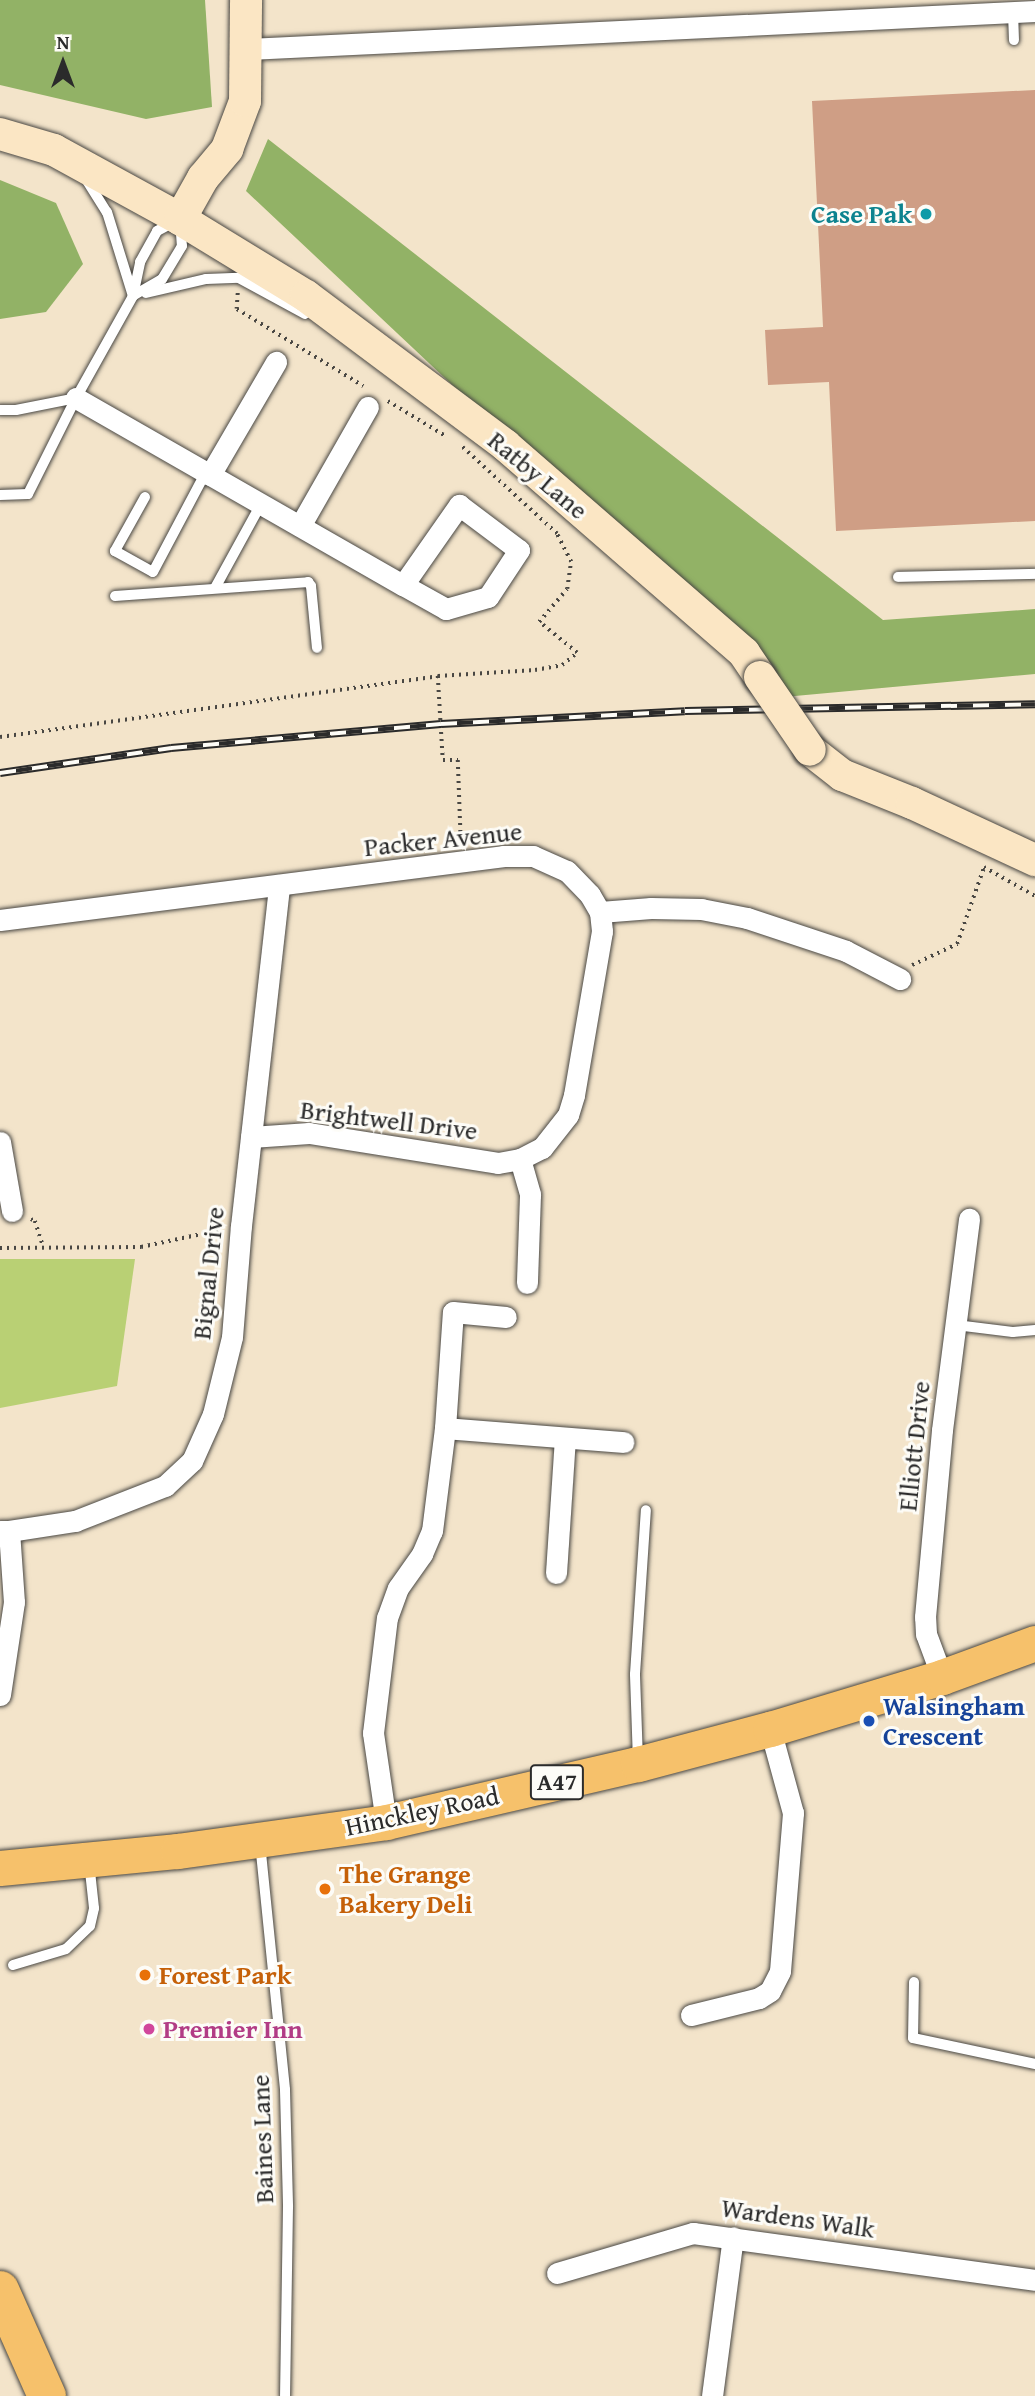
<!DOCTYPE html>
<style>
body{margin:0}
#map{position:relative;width:1035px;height:2396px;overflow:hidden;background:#f3e4ca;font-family:"Gentium Book Plus",serif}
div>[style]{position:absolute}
.green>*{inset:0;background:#b9d074}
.forest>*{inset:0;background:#92b266}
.building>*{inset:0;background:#cf9e85}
.path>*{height:3.5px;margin-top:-1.75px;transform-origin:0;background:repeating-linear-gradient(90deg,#494743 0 2px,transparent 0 7px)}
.roads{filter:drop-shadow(0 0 2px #494743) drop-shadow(0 0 2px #494743)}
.lane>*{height:10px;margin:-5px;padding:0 5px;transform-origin:5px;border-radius:5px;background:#fff}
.street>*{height:21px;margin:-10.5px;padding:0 10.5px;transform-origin:10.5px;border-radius:10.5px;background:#fff}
.secondary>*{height:32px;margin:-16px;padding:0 16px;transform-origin:16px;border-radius:16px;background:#fbe6c4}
.primary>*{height:35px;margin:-17.5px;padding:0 17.5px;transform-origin:17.5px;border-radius:17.5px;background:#f6c16b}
.highway>*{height:38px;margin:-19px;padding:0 19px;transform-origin:19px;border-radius:19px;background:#f6c16b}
.rail>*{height:8px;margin-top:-4px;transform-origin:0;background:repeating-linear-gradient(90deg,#fdfcf7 0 16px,#2b2b2b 0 32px);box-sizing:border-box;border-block:2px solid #2b2b2b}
.bridges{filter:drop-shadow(0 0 2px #494743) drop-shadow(0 0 2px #494743)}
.secondary-bridge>*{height:32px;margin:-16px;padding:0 16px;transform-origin:16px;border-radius:16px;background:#fbe6c4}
.dots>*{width:19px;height:19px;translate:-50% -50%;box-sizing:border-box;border:4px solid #fdfcf7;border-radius:50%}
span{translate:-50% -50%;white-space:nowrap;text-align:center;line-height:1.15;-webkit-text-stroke:6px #fdfcf7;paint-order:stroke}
.shield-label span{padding:2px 5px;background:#fdfcf7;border:2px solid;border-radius:5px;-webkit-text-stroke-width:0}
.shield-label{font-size:24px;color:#2b2b2b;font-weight:700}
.culture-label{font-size:26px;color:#0d838f;font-weight:700}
.right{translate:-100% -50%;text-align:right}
.street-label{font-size:26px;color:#2b2b2b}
.transit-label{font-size:26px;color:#164399;font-weight:700}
.left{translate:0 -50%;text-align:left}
.food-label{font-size:26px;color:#c56008;font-weight:700}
.hotel-label{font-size:26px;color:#b23c85;font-weight:700}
.north{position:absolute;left:28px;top:28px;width:70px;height:70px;-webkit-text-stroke:5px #fdfcf7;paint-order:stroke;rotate:0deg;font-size:19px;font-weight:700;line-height:28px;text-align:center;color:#2b2b2b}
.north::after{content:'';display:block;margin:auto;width:24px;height:32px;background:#2b2b2b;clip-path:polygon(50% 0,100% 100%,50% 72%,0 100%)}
</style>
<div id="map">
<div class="green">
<i style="clip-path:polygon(0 1259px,135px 1259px,117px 1386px,0 1408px)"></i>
</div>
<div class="forest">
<i style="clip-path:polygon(0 0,205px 0,212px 107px,146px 119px,0 85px)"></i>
<i style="clip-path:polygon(268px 139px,883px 620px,1035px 609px,1035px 674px,784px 697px,246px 191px)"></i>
<i style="clip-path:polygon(0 180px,56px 203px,83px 264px,46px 312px,0 319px)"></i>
</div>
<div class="building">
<i style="clip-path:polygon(1035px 90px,1035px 521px,836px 531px,829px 382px,768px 385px,765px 330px,823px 327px,812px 101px)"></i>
</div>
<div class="path">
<i style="left:238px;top:293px;width:16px;rotate:94deg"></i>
<i style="left:237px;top:309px;width:148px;rotate:31.4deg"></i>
<i style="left:388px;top:401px;width:66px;rotate:31.3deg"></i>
<i style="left:438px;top:676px;width:84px;rotate:86.6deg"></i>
<i style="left:443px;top:760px;width:15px"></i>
<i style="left:458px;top:760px;width:80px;rotate:87.9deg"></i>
<i style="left:0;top:737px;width:442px;rotate:-7.9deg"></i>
<i style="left:438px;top:676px;width:97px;rotate:-3.5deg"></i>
<i style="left:535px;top:670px;width:27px;rotate:-10deg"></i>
<i style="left:562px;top:665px;width:19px;rotate:-39deg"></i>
<i style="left:577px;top:653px;width:49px;rotate:-140.8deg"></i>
<i style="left:539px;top:622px;width:43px;rotate:-49.7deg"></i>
<i style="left:567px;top:589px;width:27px;rotate:-82deg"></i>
<i style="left:571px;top:562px;width:31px;rotate:-117deg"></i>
<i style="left:557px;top:534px;width:129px;rotate:-137.5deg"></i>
<i style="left:912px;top:965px;width:50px;rotate:-25deg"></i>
<i style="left:957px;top:944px;width:82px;rotate:-70.7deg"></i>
<i style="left:984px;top:867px;width:59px;rotate:29.6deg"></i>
<i style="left:31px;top:1219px;width:4px;rotate:27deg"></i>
<i style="left:35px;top:1221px;width:26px;rotate:72deg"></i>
<i style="left:0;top:1248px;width:141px;rotate:-0.4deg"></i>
<i style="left:141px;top:1247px;width:81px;rotate:-12.1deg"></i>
</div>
<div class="roads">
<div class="lane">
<i style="left:1013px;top:12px;width:28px;rotate:88deg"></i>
<i style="left:86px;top:179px;width:39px;rotate:58deg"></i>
<i style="left:107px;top:212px;width:85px;rotate:72.8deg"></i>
<i style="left:146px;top:293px;width:62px;rotate:-13.1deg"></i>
<i style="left:206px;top:279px;width:33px;rotate:-2deg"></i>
<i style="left:239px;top:278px;width:75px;rotate:28.6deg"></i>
<i style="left:0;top:410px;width:16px"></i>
<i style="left:16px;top:410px;width:61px;rotate:-11.3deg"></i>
<i style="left:0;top:495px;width:28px;rotate:-2deg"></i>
<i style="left:28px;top:494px;width:107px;rotate:-63.4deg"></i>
<i style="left:76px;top:398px;width:117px;rotate:-60.8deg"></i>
<i style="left:133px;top:296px;width:35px;rotate:-78deg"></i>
<i style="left:140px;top:262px;width:35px;rotate:-61deg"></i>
<i style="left:157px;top:231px;width:26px;rotate:-28deg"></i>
<i style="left:180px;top:219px;width:27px;rotate:86deg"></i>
<i style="left:182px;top:246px;width:39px;rotate:121deg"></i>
<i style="left:162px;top:279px;width:34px;rotate:150deg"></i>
<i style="left:145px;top:497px;width:62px;rotate:119.1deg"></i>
<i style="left:115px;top:551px;width:43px;rotate:28.9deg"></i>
<i style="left:153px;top:572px;width:113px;rotate:-62.1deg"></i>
<i style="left:898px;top:577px;width:137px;rotate:-1.3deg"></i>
<i style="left:215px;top:588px;width:96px;rotate:-61.3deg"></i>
<i style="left:115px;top:596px;width:194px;rotate:-4.1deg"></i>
<i style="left:308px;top:582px;width:5px;rotate:53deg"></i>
<i style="left:311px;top:586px;width:62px;rotate:84.5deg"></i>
<i style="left:956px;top:1325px;width:57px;rotate:7deg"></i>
<i style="left:1013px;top:1332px;width:22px;rotate:-5deg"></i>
<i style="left:638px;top:1761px;width:87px;rotate:-92deg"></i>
<i style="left:635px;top:1674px;width:164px;rotate:-86.2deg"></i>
<i style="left:260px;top:1843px;width:248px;rotate:84.2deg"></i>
<i style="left:285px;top:2090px;width:117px;rotate:88.5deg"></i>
<i style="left:288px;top:2207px;width:189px;rotate:90.9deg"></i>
<i style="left:13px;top:1965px;width:55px;rotate:-16.8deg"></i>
<i style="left:66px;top:1949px;width:33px;rotate:-44deg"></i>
<i style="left:90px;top:1926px;width:18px;rotate:-77deg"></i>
<i style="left:94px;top:1908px;width:46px;rotate:-96.2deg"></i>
<i style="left:914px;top:1982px;width:56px;rotate:91deg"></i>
<i style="left:913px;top:2038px;width:125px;rotate:12deg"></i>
</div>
<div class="street">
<i style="left:248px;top:49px;width:788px;rotate:-2.76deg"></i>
<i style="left:76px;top:398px;width:377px;rotate:29.8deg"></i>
<i style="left:403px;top:585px;width:98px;rotate:-55deg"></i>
<i style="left:459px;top:505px;width:75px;rotate:36.9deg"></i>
<i style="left:519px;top:550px;width:56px;rotate:123.4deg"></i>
<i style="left:488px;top:597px;width:44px;rotate:164.1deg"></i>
<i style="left:446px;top:609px;width:49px;rotate:-150.8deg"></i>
<i style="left:210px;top:475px;width:131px;rotate:-59.7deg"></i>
<i style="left:300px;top:526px;width:137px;rotate:-60.3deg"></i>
<i style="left:0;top:920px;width:508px;rotate:-7.24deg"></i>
<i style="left:504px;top:856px;width:29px"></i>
<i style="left:533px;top:856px;width:37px;rotate:24deg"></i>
<i style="left:567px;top:871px;width:33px;rotate:46deg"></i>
<i style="left:590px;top:895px;width:20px;rotate:60deg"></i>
<i style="left:600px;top:912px;width:51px;rotate:-4.5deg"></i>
<i style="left:651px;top:908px;width:50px;rotate:1.1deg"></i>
<i style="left:701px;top:909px;width:47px;rotate:11.1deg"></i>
<i style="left:747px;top:918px;width:104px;rotate:18.4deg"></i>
<i style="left:846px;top:951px;width:61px;rotate:27.4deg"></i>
<i style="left:251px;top:1137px;width:58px;rotate:-3.9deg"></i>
<i style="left:309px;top:1133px;width:191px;rotate:9deg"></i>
<i style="left:498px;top:1163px;width:22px;rotate:-10deg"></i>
<i style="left:520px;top:1159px;width:25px;rotate:-27deg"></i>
<i style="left:542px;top:1148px;width:42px;rotate:-51.8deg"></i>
<i style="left:568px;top:1115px;width:21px;rotate:-73deg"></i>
<i style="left:574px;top:1095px;width:166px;rotate:-80.3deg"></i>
<i style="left:602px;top:931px;width:19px;rotate:-96deg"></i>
<i style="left:0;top:1142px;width:70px;rotate:80.1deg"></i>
<i style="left:520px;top:1159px;width:37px;rotate:74deg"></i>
<i style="left:530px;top:1195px;width:88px;rotate:92deg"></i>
<i style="left:445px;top:1428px;width:116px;rotate:-86.1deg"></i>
<i style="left:453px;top:1312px;width:53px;rotate:5.4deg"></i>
<i style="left:0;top:1531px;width:9px"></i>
<i style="left:9px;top:1531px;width:71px;rotate:86deg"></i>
<i style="left:14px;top:1602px;width:94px;rotate:98.6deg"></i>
<i style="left:9px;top:1531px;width:67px;rotate:-8.6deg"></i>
<i style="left:75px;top:1521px;width:97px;rotate:-21.3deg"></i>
<i style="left:165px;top:1486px;width:37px;rotate:-43deg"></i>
<i style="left:192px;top:1461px;width:51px;rotate:-65.9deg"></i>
<i style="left:213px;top:1414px;width:79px;rotate:-76.1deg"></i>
<i style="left:232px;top:1337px;width:111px;rotate:-85.4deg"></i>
<i style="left:241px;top:1226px;width:343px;rotate:-83.6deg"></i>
<i style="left:556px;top:1573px;width:135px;rotate:-86.2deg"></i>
<i style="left:942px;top:1677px;width:46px;rotate:-110.4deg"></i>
<i style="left:926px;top:1634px;width:17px;rotate:-93deg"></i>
<i style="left:925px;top:1617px;width:188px;rotate:-84.8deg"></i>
<i style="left:942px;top:1430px;width:213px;rotate:-82.7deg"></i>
<i style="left:386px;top:1822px;width:90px;rotate:-98.3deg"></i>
<i style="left:373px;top:1733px;width:116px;rotate:-83.1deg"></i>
<i style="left:387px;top:1618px;width:32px;rotate:-70deg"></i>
<i style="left:398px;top:1588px;width:42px;rotate:-54.8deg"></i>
<i style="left:422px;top:1554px;width:25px;rotate:-67deg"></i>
<i style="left:432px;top:1531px;width:104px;rotate:-82.8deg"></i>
<i style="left:445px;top:1428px;width:179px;rotate:4.5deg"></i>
<i style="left:691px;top:2015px;width:70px;rotate:-14deg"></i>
<i style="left:759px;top:1998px;width:13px;rotate:-32deg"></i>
<i style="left:770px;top:1991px;width:22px;rotate:-63deg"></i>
<i style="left:780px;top:1971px;width:159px;rotate:-85.3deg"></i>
<i style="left:793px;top:1813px;width:87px;rotate:-105.3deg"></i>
<i style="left:557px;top:2273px;width:142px;rotate:-16.4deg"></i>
<i style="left:693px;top:2233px;width:345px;rotate:7.8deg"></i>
<i style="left:712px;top:2396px;width:160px;rotate:-82.5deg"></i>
</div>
<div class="secondary">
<i style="left:0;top:134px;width:56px;rotate:16.5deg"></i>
<i style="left:54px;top:150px;width:144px;rotate:28.7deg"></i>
<i style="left:180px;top:219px;width:148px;rotate:31.4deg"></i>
<i style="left:306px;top:296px;width:249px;rotate:36.8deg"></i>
<i style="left:505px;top:445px;width:317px;rotate:41deg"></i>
<i style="left:744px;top:653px;width:29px;rotate:56deg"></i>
<i style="left:180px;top:219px;width:47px;rotate:-60.7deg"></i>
<i style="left:203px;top:178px;width:38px;rotate:-50deg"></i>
<i style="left:227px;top:149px;width:51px;rotate:-69.4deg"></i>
<i style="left:245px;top:101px;width:101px;rotate:-89.4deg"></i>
<i style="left:810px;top:750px;width:41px;rotate:38deg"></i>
<i style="left:842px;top:775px;width:75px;rotate:21.8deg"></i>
<i style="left:912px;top:803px;width:136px;rotate:24.9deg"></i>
</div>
<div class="primary">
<i style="left:0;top:1868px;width:179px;rotate:-5.5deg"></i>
<i style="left:178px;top:1851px;width:210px;rotate:-7.9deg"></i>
<i style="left:386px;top:1822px;width:259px;rotate:-13deg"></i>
<i style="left:638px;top:1764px;width:137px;rotate:-14.9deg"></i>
<i style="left:770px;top:1729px;width:180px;rotate:-16.8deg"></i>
<i style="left:942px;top:1677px;width:99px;rotate:-20.1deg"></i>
</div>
<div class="highway">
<i style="left:0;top:2290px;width:116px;rotate:66.1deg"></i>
</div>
</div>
<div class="rail">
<i style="left:0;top:773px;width:173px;rotate:-8.3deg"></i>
<i style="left:171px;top:748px;width:271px;rotate:-5.1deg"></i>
<i style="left:441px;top:724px;width:244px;rotate:-3deg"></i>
<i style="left:685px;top:711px;width:350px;rotate:-1.1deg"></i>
</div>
<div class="bridges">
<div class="secondary-bridge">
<i style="left:760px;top:677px;width:88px;rotate:55.6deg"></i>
</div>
</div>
<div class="dots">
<i style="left:926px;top:214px;background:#0f9aa8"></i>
<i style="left:869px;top:1721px;background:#1a4fb4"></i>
<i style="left:325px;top:1889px;background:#e8710a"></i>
<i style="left:145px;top:1975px;background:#e8710a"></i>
<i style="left:149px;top:2029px;background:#d1479c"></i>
</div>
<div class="shield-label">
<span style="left:557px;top:1782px">A47</span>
</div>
<div class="culture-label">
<span class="right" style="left:912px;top:214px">Case Pak</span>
</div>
<div class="street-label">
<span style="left:538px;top:475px;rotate:40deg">Ratby Lane</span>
<span style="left:443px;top:839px;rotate:-6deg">Packer Avenue</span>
<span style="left:389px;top:1120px;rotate:7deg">Brightwell Drive</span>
<span style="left:208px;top:1273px;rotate:-84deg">Bignal Drive</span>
<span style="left:914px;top:1446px;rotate:-84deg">Elliott Drive</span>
<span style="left:422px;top:1811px;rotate:-12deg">Hinckley Road</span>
<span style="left:262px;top:2139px;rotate:-92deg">Baines Lane</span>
<span style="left:798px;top:2218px;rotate:8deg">Wardens Walk</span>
</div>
<div class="transit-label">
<span class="left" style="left:883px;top:1721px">Walsingham<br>Crescent</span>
</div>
<div class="food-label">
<span class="left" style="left:339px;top:1889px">The Grange<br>Bakery Deli</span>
<span class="left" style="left:159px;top:1975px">Forest Park</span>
</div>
<div class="hotel-label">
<span class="left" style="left:163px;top:2029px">Premier Inn</span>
</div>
<div class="north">N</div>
</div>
